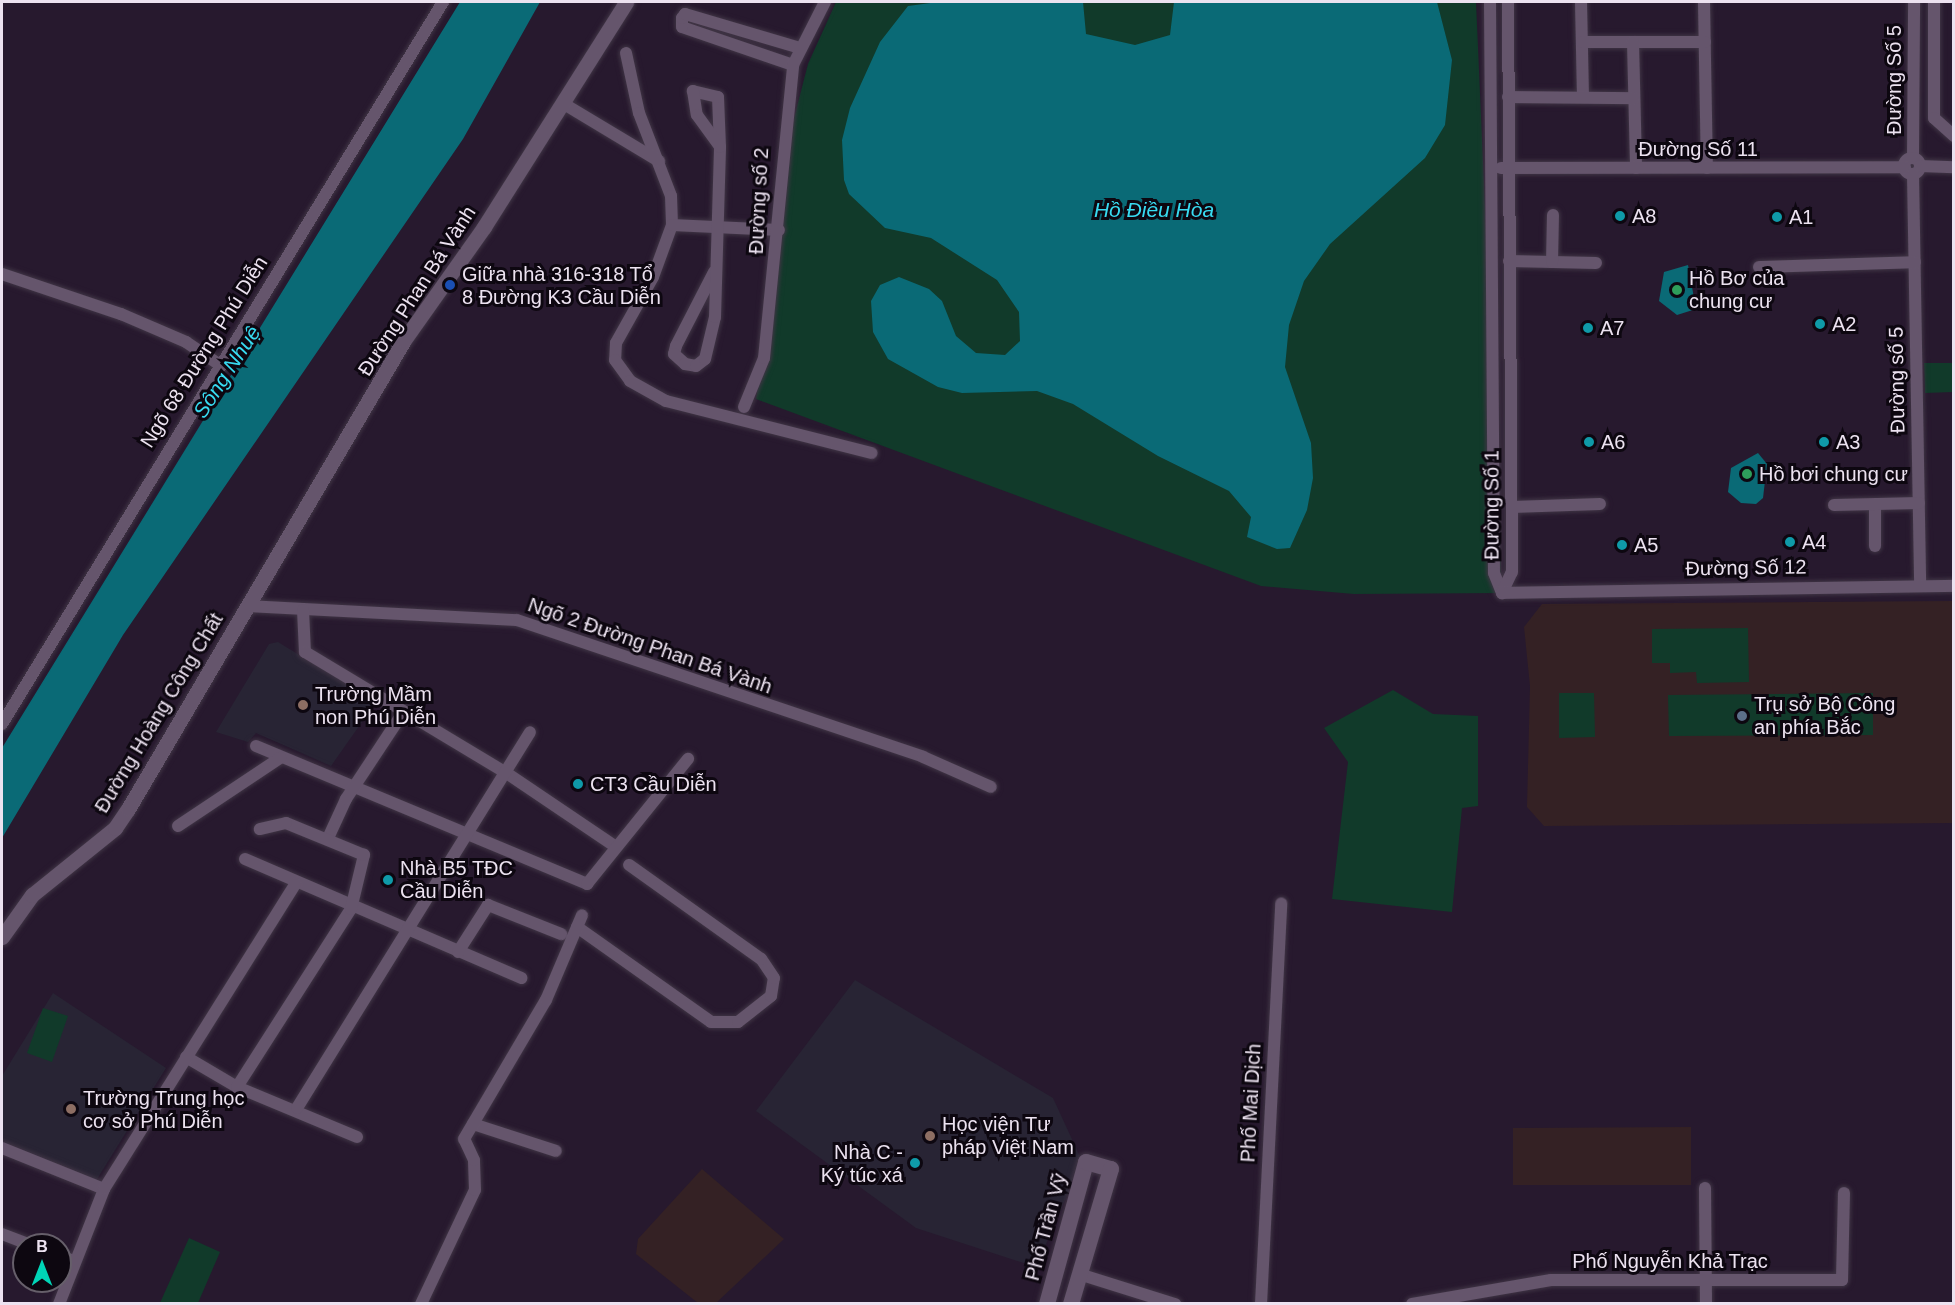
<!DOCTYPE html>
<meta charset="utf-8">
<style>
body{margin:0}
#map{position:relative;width:1955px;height:1305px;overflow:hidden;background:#27192e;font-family:Arial,sans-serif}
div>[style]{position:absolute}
.commercial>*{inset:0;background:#342124}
.education>*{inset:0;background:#282434}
.green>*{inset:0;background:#113a2a}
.water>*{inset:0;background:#0a6a76}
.roads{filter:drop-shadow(0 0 2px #403545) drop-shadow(0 0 2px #403545)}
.minor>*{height:12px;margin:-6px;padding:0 6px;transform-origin:6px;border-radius:6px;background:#65556c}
.minor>.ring{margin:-6px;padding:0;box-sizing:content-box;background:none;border:12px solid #65556c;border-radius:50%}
.tertiary>*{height:15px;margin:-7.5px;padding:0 7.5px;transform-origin:7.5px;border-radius:7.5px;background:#65556c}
.secondary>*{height:16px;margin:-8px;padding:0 8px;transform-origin:8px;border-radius:8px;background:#65556c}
.dots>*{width:16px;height:16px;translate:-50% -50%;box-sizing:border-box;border:3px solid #0d0710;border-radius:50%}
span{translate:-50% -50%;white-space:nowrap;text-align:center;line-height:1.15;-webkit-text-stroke:6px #0d0710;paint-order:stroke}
.street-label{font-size:20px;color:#ece2f0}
.poi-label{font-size:20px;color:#ece2f0}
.left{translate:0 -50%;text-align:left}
.right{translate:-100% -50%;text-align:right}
.water-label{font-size:21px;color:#38dbf1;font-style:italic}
.frame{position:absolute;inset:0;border:3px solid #ece2f0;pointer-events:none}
.north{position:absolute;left:12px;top:1233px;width:60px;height:60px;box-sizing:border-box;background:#0d0710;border:2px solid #665f6a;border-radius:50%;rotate:0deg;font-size:16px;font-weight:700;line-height:24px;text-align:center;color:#ece2f0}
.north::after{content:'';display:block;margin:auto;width:21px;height:27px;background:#00d5b7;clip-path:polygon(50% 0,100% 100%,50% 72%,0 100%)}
</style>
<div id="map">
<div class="commercial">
<i style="clip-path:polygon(1953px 601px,1953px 823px,1544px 826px,1527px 807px,1530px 686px,1524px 627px,1542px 604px)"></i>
<i style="clip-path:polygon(1691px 1127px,1691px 1185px,1513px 1185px,1513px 1128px)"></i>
<i style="clip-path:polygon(702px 1169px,784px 1239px,716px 1303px,698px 1303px,636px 1254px,638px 1239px)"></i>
</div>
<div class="education">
<i style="clip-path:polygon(278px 642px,376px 702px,331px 766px,256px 733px,248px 742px,216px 732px,269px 644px)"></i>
<i style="clip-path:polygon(855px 980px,1053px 1098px,1082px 1161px,1036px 1267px,916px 1228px,756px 1111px)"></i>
<i style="clip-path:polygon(53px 993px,166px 1068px,96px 1181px,2px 1143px,2px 1076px)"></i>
</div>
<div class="green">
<i style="clip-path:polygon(836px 2px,1476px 2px,1502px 593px,1354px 594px,1261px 586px,756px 399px,793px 122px,808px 64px)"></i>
<i style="clip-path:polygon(1924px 363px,1953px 363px,1953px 392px,1925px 393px)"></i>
<i style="clip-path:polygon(1748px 628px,1749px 682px,1697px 683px,1696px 672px,1670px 673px,1670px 663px,1652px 663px,1652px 629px)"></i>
<i style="clip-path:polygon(1393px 690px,1433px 714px,1478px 716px,1478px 806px,1462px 808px,1452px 912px,1332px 899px,1348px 762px,1324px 728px)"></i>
<i style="clip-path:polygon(1559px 693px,1594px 693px,1595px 737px,1559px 738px)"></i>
<i style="clip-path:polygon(1873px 693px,1873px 735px,1669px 736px,1668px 695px)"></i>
<i style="clip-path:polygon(43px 1008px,68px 1016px,52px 1062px,27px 1053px)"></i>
<i style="clip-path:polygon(189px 1238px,220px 1252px,198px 1303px,160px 1303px)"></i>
</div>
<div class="water">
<i style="clip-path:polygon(460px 2px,540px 2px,463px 139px,123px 635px,2px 838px,2px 748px)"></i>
<i style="clip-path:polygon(938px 2px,1083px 2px,1086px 34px,1135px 45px,1170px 35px,1174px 2px,1437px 2px,1452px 60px,1445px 125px,1425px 158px,1330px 244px,1304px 281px,1289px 325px,1285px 367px,1311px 443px,1313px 478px,1307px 510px,1290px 548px,1277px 549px,1247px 537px,1251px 517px,1229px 491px,1158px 456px,1073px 404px,1037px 391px,962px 393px,938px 387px,888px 359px,873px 332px,871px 301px,880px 285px,899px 277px,929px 289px,942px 301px,956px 336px,976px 353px,1005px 355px,1020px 341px,1019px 312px,997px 280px,931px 238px,885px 228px,849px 194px,844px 180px,842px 140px,850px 108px,880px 42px,908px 6px)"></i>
<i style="clip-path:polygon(1688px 265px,1696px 309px,1677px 315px,1659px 301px,1664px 272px)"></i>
<i style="clip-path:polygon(1758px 453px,1767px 464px,1763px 498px,1756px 504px,1741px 503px,1728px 492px,1731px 468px)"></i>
</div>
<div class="roads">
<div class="minor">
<i style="left:1490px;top:2px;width:571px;rotate:89.6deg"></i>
<i style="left:1494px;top:573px;width:22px;rotate:68deg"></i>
<i style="left:1581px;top:2px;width:94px;rotate:88.8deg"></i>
<i style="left:1704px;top:2px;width:166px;rotate:89deg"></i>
<i style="left:1934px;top:2px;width:116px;rotate:90deg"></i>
<i style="left:1934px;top:118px;width:27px;rotate:42deg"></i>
<i style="left:1582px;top:42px;width:123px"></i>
<i style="left:1633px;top:42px;width:126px;rotate:88.6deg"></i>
<i style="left:626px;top:53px;width:61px;rotate:77.8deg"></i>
<i style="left:639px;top:113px;width:89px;rotate:68.9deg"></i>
<i style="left:671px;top:196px;width:29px;rotate:88deg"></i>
<i style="left:672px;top:225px;width:55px;rotate:110.1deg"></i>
<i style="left:653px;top:277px;width:76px;rotate:119.3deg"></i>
<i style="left:616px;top:343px;width:17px;rotate:93deg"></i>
<i style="left:615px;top:360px;width:26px;rotate:54deg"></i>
<i style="left:630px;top:381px;width:41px;rotate:29.1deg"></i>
<i style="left:666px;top:401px;width:212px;rotate:14.2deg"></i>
<i style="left:793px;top:65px;width:117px;rotate:-161.1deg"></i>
<i style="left:682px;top:27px;width:9px;rotate:-90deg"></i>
<i style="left:682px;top:18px;width:5px;rotate:-53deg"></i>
<i style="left:685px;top:14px;width:120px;rotate:16.5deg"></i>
<i style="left:1508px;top:97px;width:126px;rotate:0.5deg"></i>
<i style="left:564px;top:104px;width:111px;rotate:31deg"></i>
<i style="left:1913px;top:158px;width:156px;rotate:-89.6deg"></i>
<i class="ring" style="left:1904px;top:158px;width:4px;height:4px"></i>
<i style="left:1920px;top:166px;width:34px;rotate:2deg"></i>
<i style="left:1501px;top:168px;width:404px;rotate:-0.1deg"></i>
<i style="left:1913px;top:174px;width:412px;rotate:89deg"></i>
<i style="left:672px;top:225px;width:107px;rotate:2.7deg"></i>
<i style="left:1509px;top:261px;width:87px;rotate:1.3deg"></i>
<i style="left:1552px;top:262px;width:47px;rotate:-88.8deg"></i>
<i style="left:1759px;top:267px;width:156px;rotate:-1.8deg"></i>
<i style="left:714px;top:272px;width:83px;rotate:117.2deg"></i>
<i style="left:676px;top:346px;width:8px;rotate:104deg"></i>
<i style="left:674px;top:354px;width:15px;rotate:42deg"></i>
<i style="left:685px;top:364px;width:11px;rotate:10deg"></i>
<i style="left:696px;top:366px;width:11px;rotate:-38deg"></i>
<i style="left:705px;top:359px;width:43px;rotate:-76.6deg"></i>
<i style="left:715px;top:317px;width:170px;rotate:-88.3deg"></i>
<i style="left:720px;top:147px;width:50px;rotate:-92.3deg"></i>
<i style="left:718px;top:97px;width:26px;rotate:-167deg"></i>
<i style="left:693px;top:91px;width:24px;rotate:81deg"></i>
<i style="left:697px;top:115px;width:39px;rotate:54deg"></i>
<i style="left:2px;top:274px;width:126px;rotate:18.6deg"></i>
<i style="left:121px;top:314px;width:71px;rotate:23.3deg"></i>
<i style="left:186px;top:342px;width:37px;rotate:34deg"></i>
<i style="left:744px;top:407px;width:53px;rotate:-67.8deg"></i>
<i style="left:764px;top:358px;width:294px;rotate:-84.3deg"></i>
<i style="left:793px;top:65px;width:71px;rotate:-63.1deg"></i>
<i style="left:1875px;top:504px;width:42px;rotate:90deg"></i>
<i style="left:1834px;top:505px;width:85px;rotate:-1.3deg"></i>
<i style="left:1512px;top:507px;width:88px;rotate:-2deg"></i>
<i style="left:1502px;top:593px;width:23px;rotate:-65deg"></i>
<i style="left:1512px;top:572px;width:570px;rotate:-90.4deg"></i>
<i style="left:1502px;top:593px;width:452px;rotate:-0.9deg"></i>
<i style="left:247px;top:606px;width:270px;rotate:3deg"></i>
<i style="left:517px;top:620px;width:428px;rotate:18.6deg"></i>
<i style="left:923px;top:757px;width:74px;rotate:23.8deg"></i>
<i style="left:303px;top:610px;width:42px;rotate:87.3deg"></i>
<i style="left:305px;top:652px;width:233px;rotate:31deg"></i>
<i style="left:505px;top:772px;width:134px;rotate:34deg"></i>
<i style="left:2px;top:724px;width:846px;rotate:-58.58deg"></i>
<i style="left:256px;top:746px;width:359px;rotate:22.6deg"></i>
<i style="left:587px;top:884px;width:161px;rotate:-51.1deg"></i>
<i style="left:178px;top:826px;width:123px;rotate:-33.7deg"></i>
<i style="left:329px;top:836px;width:41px;rotate:-65.3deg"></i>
<i style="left:346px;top:799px;width:105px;rotate:-56.6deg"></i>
<i style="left:245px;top:859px;width:301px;rotate:23.3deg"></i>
<i style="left:577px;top:927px;width:164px;rotate:35.3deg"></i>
<i style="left:711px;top:1022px;width:27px"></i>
<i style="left:738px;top:1022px;width:42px;rotate:-38.2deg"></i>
<i style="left:771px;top:996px;width:18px;rotate:-81deg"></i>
<i style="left:774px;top:978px;width:23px;rotate:-124deg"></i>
<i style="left:761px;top:959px;width:162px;rotate:-144.5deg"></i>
<i style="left:458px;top:952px;width:56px;rotate:-57.4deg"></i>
<i style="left:488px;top:905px;width:79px;rotate:21.7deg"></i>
<i style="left:186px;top:1057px;width:59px;rotate:30.5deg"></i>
<i style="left:237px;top:1087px;width:130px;rotate:22.6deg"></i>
<i style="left:237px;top:1087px;width:211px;rotate:-57.4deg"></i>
<i style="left:351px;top:909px;width:56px;rotate:-76.5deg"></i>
<i style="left:364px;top:855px;width:84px;rotate:-157.7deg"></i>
<i style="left:286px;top:823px;width:27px;rotate:167deg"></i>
<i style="left:297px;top:1108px;width:442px;rotate:-58.2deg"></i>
<i style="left:473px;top:1124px;width:87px;rotate:18deg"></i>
<i style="left:2px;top:1148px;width:110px;rotate:21.9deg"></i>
<i style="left:1705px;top:1188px;width:116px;rotate:89.5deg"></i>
<i style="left:2px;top:1234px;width:31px;rotate:21deg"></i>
<i style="left:60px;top:1256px;width:15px;rotate:20deg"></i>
<i style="left:1079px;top:1274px;width:101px;rotate:17.4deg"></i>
<i style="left:59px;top:1304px;width:123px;rotate:-68.6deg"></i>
<i style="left:104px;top:1189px;width:361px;rotate:-57.9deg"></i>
<i style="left:421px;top:1304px;width:126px;rotate:-64.7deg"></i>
<i style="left:475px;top:1190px;width:30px;rotate:-92deg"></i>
<i style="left:474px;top:1160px;width:23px;rotate:-115deg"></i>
<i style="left:464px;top:1139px;width:161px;rotate:-59.5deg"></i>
<i style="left:546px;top:1000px;width:92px;rotate:-67deg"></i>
<i style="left:1261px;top:1304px;width:401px;rotate:-87.1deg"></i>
<i style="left:1412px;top:1304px;width:141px;rotate:-9.8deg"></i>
<i style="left:1551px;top:1280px;width:291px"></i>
<i style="left:1842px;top:1280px;width:87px;rotate:-88.7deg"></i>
</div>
<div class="tertiary">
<i style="left:2px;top:937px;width:52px;rotate:-54.5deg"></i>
<i style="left:32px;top:895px;width:107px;rotate:-38.9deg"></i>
<i style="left:115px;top:828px;width:23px;rotate:-56deg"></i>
<i style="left:128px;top:809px;width:544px;rotate:-59.52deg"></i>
<i style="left:404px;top:340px;width:138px;rotate:-54.7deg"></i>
<i style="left:484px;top:227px;width:266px;rotate:-57.7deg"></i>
</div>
<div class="secondary">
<i style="left:1047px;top:1304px;width:147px;rotate:-74.6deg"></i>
<i style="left:1086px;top:1162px;width:26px;rotate:16deg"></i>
<i style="left:1111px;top:1169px;width:141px;rotate:106.5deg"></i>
</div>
</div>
<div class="dots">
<i style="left:1620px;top:216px;background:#0f9aa8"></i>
<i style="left:1777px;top:217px;background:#0f9aa8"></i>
<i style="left:450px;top:285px;background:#1a4fb4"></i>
<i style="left:1677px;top:290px;background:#2e9e5b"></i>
<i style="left:1820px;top:324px;background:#0f9aa8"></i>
<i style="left:1588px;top:328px;background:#0f9aa8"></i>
<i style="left:1589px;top:442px;background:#0f9aa8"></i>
<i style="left:1824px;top:442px;background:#0f9aa8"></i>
<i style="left:1747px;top:474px;background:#2e9e5b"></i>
<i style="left:1790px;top:542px;background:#0f9aa8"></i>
<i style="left:1622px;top:545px;background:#0f9aa8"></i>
<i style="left:303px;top:705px;background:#8d6e63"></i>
<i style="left:1742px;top:716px;background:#5c6f8a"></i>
<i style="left:578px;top:784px;background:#0f9aa8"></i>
<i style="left:388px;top:880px;background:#0f9aa8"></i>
<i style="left:71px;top:1109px;background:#8d6e63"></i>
<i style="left:930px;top:1136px;background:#8d6e63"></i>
<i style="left:915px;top:1163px;background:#0f9aa8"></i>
</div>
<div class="street-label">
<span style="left:1894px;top:80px;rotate:-90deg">Đường Số 5</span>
<span style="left:1698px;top:149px">Đường Số 11</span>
<span style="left:759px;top:201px;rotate:-87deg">Đường số 2</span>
<span style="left:417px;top:291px;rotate:-57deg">Đường Phan Bá Vành</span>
<span style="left:204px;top:352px;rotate:-58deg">Ngõ 68 Đường Phú Diễn</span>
<span style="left:1897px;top:380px;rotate:-91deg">Đường số 5</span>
<span style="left:1492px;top:505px;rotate:-90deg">Đường Số 1</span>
<span style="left:1746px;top:568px;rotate:-1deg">Đường Số 12</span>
<span style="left:650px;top:646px;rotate:19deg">Ngõ 2 Đường Phan Bá Vành</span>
<span style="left:159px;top:713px;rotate:-59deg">Đường Hoàng Công Chất</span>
<span style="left:1251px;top:1103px;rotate:-87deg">Phố Mai Dịch</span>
<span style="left:1046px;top:1227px;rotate:-75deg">Phố Trần Vỹ</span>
<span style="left:1670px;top:1261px">Phố Nguyễn Khả Trạc</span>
</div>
<div class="poi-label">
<span class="left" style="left:1632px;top:216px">A8</span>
<span class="left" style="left:1789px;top:217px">A1</span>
<span class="left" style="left:462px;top:286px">Giữa nhà 316-318 Tổ<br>8 Đường K3 Cầu Diễn</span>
<span class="left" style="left:1689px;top:290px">Hồ Bơ của<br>chung cư</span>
<span class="left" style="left:1832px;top:324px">A2</span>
<span class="left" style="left:1600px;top:328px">A7</span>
<span class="left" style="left:1601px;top:442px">A6</span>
<span class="left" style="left:1836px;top:442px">A3</span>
<span class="left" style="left:1759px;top:474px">Hồ bơi chung cư</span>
<span class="left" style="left:1802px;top:542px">A4</span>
<span class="left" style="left:1634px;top:545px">A5</span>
<span class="left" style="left:315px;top:706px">Trường Mầm<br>non Phú Diễn</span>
<span class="left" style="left:1754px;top:716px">Trụ sở Bộ Công<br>an phía Bắc</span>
<span class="left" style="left:590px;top:784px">CT3 Cầu Diễn</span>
<span class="left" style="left:400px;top:880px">Nhà B5 TĐC<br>Cầu Diễn</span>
<span class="left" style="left:83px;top:1110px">Trường Trung học<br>cơ sở Phú Diễn</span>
<span class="left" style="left:942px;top:1136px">Học viện Tư<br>pháp Việt Nam</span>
<span class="right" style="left:903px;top:1164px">Nhà C -<br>Ký túc xá</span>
</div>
<div class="water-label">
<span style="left:1154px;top:210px">Hồ Điều Hòa</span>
<span style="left:227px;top:372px;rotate:-57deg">Sông Nhuệ</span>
</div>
<div class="frame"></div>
<div class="north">B</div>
</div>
